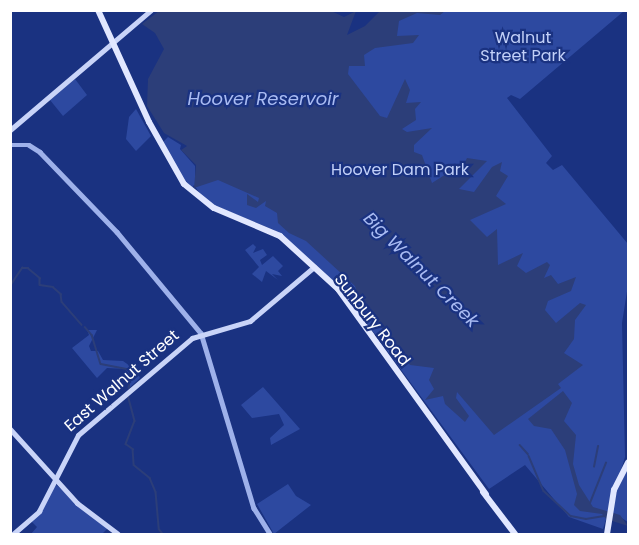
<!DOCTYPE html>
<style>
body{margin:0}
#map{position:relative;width:639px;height:545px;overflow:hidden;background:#1a3281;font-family:Poppins,sans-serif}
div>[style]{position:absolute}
.green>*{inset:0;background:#2d49a0}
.water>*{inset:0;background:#2c3e79}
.stream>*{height:1.5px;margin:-0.75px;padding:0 0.75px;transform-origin:0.75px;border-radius:0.75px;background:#2c3e79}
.tertiary>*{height:4.5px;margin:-2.25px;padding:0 2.25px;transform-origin:2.25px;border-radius:2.25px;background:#9eb1ea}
.secondary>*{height:5px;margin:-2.5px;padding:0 2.5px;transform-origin:2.5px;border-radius:2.5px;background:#c9d4f8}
.primary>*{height:6px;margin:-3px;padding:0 3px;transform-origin:3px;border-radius:3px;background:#e1e7ff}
span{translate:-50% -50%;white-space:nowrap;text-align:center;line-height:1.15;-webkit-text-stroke:4.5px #1a3281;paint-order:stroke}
.park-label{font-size:16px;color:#c2d0f8}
.street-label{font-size:16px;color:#fff}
.water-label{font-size:18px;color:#a9bbf2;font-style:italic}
.frame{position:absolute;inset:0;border:12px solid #fff;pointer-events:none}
</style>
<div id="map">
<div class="green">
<i style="clip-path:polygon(395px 11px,624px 11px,520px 99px,511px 95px,507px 98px,552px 156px,546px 163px,553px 170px,562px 165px,628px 244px,628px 285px,622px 323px,625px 457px,603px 529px,569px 517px,525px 465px,489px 489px,346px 295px,274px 230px,206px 202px,194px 185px,192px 188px,187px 185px,163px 142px,168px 137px,181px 145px,180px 149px,195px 166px,195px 178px,348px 43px)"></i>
<i style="clip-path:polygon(75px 79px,87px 95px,63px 116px,50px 100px)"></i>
<i style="clip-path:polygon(136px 109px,151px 136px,136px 151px,126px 139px,129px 117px)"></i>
<i style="clip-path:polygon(253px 244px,256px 247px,253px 253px,263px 249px,267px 255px,260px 260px,262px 265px,273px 256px,283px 266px,278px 271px,282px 276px,272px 274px,278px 280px,266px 271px,262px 282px,252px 274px,259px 267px,245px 250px)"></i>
<i style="clip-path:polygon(87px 330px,97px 330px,89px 346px,91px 351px,98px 351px,103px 360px,123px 361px,137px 371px,140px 378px,128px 389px,130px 379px,125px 369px,107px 368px,97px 378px,72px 348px,89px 335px)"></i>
<i style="clip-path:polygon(263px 387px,300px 429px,271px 445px,270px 438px,284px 425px,279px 414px,252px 418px,241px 405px)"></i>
<i style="clip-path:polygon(628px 467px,628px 522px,612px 512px,617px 490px)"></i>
<i style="clip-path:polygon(55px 484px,66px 493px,108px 528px,102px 534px,31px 534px,37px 527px,31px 521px)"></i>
<i style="clip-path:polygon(288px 484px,296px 496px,311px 505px,274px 534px,257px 504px)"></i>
</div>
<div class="water">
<i style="clip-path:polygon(329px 10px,344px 17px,356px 11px,347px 35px,365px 26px,380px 11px,445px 11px,440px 15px,417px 13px,399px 21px,397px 36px,419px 35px,413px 43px,375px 48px,364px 55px,365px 66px,349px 66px,348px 74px,380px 116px,387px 118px,405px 79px,410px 90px,406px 103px,421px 102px,415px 109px,416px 120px,402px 129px,407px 132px,432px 128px,414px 145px,414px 152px,422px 155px,432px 183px,454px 169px,462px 168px,467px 158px,487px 161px,459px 189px,474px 192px,492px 167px,502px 162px,500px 171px,508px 176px,496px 196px,506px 204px,470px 220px,487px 237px,497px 229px,498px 265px,523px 253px,517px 266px,526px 273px,547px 262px,550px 265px,544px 278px,551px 275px,558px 284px,576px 277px,571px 291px,548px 301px,545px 310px,556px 323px,580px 303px,586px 305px,575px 320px,574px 339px,564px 353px,583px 365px,558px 384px,561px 388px,494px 435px,457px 392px,456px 398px,469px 416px,465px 422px,445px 404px,443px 396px,425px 400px,434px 389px,429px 380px,434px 368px,410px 365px,358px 297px,355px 286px,306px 241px,289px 233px,278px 223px,277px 213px,265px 206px,266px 201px,256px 208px,247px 205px,247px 194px,258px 202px,259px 198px,218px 180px,194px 188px,196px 165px,181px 150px,187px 146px,164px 133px,147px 106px,148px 79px,164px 49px,155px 33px,142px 24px,159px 11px)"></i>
<i style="clip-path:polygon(563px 391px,572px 403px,564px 421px,576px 435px,573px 464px,579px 485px,593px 507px,620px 515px,628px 526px,606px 519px,602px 514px,580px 511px,574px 505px,577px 494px,565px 450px,551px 429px,534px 426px,528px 419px)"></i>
</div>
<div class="stream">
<i style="left:10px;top:286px;width:22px;rotate:-56deg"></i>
<i style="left:22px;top:268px;width:6px"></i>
<i style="left:28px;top:268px;width:16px;rotate:40deg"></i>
<i style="left:40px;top:278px;width:7px;rotate:90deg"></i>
<i style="left:40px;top:285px;width:13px;rotate:9deg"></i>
<i style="left:53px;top:287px;width:11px;rotate:41deg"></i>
<i style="left:61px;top:294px;width:8px;rotate:83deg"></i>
<i style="left:62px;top:302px;width:30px;rotate:49deg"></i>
<i style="left:85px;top:327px;width:11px;rotate:49deg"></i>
<i style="left:92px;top:335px;width:30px;rotate:73deg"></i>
<i style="left:101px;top:364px;width:31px;rotate:11deg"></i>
<i style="left:131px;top:370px;width:18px;rotate:96deg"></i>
<i style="left:128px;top:395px;width:27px;rotate:75deg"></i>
<i style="left:135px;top:421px;width:25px;rotate:111deg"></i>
<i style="left:126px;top:444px;width:9px;rotate:36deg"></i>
<i style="left:133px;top:449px;width:16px;rotate:86deg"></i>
<i style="left:134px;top:465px;width:21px;rotate:39deg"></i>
<i style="left:150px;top:478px;width:15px;rotate:67deg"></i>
<i style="left:156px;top:492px;width:37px;rotate:85deg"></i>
<i style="left:159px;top:529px;width:6px;rotate:51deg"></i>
<i style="left:520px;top:445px;width:12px;rotate:48deg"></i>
<i style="left:529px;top:456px;width:38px;rotate:67deg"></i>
<i style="left:544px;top:491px;width:37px;rotate:43deg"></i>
<i style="left:571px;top:516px;width:15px;rotate:11deg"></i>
<i style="left:586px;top:519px;width:18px;rotate:-9deg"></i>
<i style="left:594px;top:467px;width:21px;rotate:-79deg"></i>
<i style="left:590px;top:503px;width:43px;rotate:-68.2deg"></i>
</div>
<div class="tertiary">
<i style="left:10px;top:145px;width:19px"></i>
<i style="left:29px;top:145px;width:13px;rotate:32deg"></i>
<i style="left:40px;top:152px;width:111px;rotate:46.1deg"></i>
<i style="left:117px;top:232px;width:131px;rotate:50.3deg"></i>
<i style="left:201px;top:333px;width:183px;rotate:73.2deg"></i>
<i style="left:254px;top:508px;width:31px;rotate:58deg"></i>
</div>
<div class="secondary">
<i style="left:10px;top:130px;width:185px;rotate:-40.4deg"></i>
<i style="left:10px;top:429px;width:100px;rotate:47.8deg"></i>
<i style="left:77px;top:503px;width:51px;rotate:37.1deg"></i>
<i style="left:13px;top:534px;width:35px;rotate:-41deg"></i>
<i style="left:39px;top:511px;width:85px;rotate:-62.8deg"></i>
<i style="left:78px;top:435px;width:150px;rotate:-40.4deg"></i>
<i style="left:192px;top:338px;width:60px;rotate:-16.3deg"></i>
<i style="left:250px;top:321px;width:84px;rotate:-40.2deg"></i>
</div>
<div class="primary">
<i style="left:98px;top:10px;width:123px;rotate:65.5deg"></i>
<i style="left:149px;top:122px;width:71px;rotate:60.6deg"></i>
<i style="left:184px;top:184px;width:38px;rotate:39deg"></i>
<i style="left:214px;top:208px;width:72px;rotate:23deg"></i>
<i style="left:280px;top:236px;width:79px;rotate:42.4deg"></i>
<i style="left:338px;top:289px;width:253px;rotate:54.2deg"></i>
<i style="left:483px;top:492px;width:53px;rotate:52.7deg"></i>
<i style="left:607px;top:534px;width:45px;rotate:-81deg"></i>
<i style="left:614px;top:490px;width:31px;rotate:-63deg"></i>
</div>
<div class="park-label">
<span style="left:523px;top:47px">Walnut<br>Street Park</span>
<span style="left:400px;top:170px">Hoover Dam Park</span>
</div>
<div class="street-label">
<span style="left:372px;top:320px;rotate:52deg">Sunbury Road</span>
<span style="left:122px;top:381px;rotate:-41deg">East Walnut Street</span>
</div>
<div class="water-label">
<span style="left:263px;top:99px">Hoover Reservoir</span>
<span style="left:421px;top:270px;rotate:45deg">Big Walnut Creek</span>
</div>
<div class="frame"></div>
</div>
